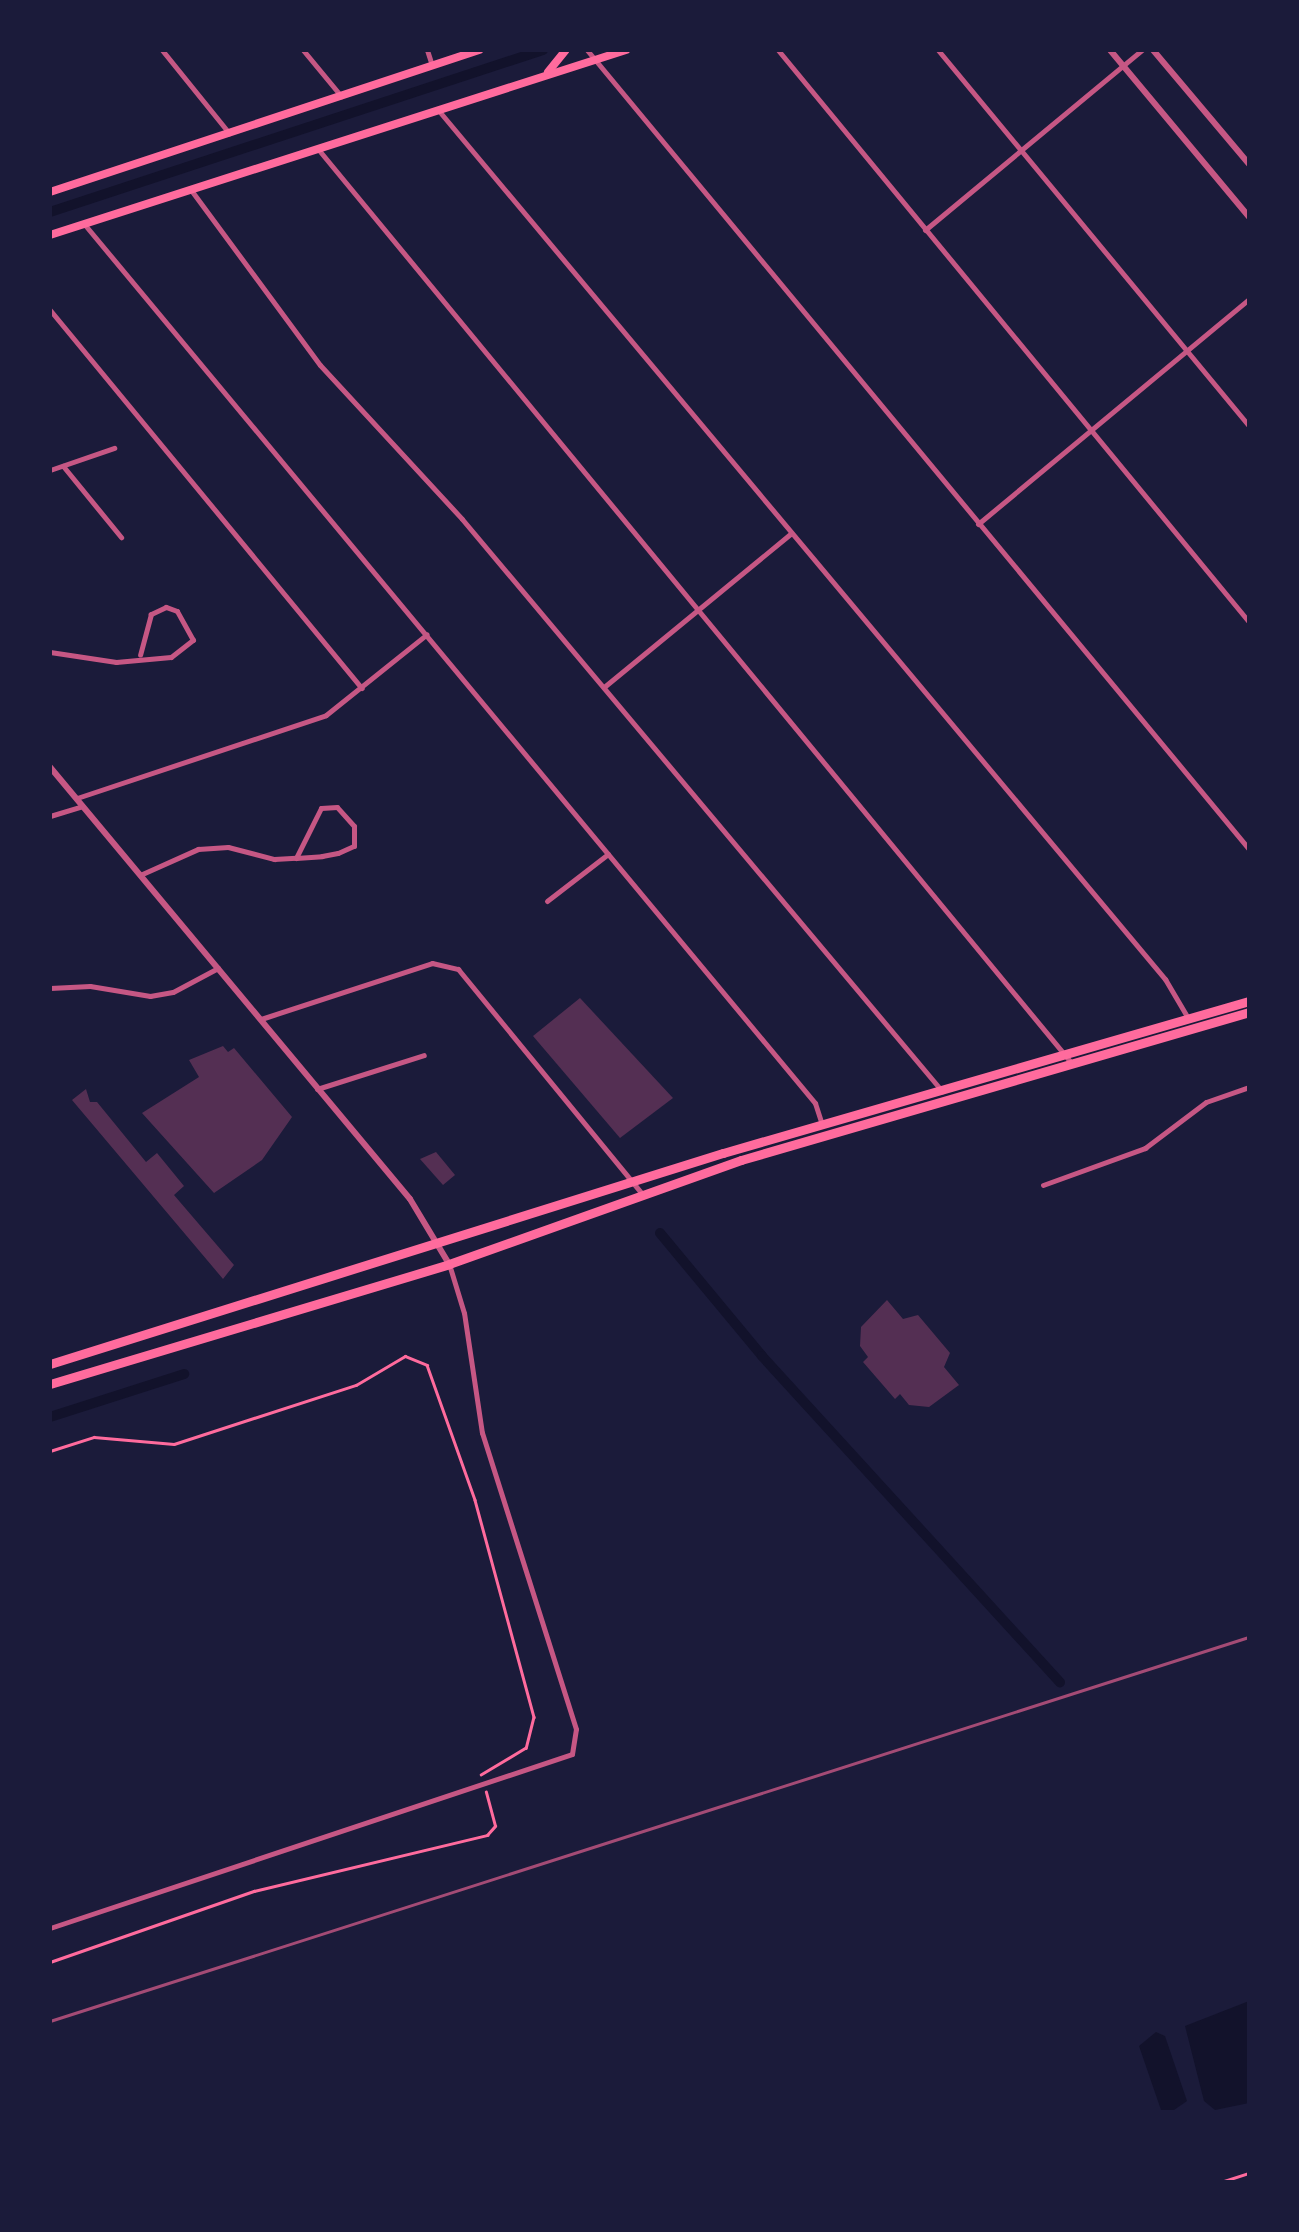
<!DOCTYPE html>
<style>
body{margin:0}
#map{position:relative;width:1299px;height:2232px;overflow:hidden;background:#1b1b3a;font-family:"Roboto Condensed",sans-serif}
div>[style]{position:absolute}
.water>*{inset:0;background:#12122b}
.canal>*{height:10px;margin:-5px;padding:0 5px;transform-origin:5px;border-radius:5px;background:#12122b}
.building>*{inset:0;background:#542f53}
.path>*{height:2.5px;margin:-1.25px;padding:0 1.25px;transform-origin:1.25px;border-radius:1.25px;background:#ff6b9d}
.minor>*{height:5px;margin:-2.5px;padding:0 2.5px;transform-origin:2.5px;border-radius:2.5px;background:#c65784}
.tertiary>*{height:6px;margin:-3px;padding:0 3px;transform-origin:3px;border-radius:3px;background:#c65784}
.secondary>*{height:8px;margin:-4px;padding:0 4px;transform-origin:4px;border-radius:4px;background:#ff6b9d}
.trunk>*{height:9px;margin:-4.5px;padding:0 4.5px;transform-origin:4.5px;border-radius:4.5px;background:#ff6b9d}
.rail>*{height:2.5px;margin:-1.25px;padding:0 1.25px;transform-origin:1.25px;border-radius:1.25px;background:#a44b75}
span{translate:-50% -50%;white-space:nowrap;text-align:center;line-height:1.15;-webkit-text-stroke:10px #1b1b3a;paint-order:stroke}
.frame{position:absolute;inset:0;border:52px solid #1b1b3a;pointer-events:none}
</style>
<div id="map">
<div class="water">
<i style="clip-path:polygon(1249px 2001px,1249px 2103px,1215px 2110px,1204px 2101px,1185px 2026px)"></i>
<i style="clip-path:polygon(1156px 2032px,1165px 2036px,1187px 2101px,1174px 2110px,1161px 2110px,1139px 2046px)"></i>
</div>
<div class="canal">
<i style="left:50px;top:212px;width:519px;rotate:-18.19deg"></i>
<i style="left:660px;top:1233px;width:160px;rotate:50.3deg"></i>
<i style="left:762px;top:1356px;width:442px;rotate:47.6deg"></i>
<i style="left:50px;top:1417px;width:141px;rotate:-17.8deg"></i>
</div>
<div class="building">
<i style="clip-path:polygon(580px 998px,673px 1098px,620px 1138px,533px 1036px)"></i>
<i style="clip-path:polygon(223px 1046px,228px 1052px,234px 1048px,292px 1117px,262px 1160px,214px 1193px,142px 1113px,199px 1077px,189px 1060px)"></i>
<i style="clip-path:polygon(86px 1089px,90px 1102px,97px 1102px,146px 1162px,157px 1153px,184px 1186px,174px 1195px,234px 1265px,223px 1279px,72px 1100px)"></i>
<i style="clip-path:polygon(436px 1152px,455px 1175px,443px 1185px,420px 1159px)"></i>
<i style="clip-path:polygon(887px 1300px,903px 1319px,918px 1315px,950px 1353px,944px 1367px,959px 1385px,929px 1407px,909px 1405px,900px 1394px,895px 1399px,863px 1362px,868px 1357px,860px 1346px,861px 1327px)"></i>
</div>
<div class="path">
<i style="left:50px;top:1451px;width:46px;rotate:-17.7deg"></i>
<i style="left:94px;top:1437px;width:80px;rotate:5deg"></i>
<i style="left:174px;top:1444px;width:191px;rotate:-18deg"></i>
<i style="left:356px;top:1385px;width:57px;rotate:-30.6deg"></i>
<i style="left:405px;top:1356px;width:24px;rotate:22deg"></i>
<i style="left:427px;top:1365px;width:143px;rotate:70.4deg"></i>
<i style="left:475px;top:1500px;width:225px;rotate:74.8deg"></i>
<i style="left:534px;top:1717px;width:32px;rotate:104deg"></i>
<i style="left:526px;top:1748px;width:52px;rotate:149deg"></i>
<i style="left:50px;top:1962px;width:216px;rotate:-19.2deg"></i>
<i style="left:254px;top:1891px;width:240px;rotate:-13.5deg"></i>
<i style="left:487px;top:1835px;width:12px;rotate:-48deg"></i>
<i style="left:495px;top:1826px;width:35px;rotate:-105deg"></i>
<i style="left:1221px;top:2182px;width:29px;rotate:-18deg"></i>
</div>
<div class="minor">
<i style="left:162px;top:50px;width:107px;rotate:51.1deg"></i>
<i style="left:303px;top:50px;width:60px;rotate:50.4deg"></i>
<i style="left:427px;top:50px;width:16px;rotate:72deg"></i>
<i style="left:587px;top:50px;width:1038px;rotate:50.36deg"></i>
<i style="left:778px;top:50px;width:741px;rotate:50.53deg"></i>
<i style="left:938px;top:50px;width:488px;rotate:50.4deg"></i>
<i style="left:439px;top:111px;width:1132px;rotate:50.09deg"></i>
<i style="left:1165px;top:979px;width:45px;rotate:59.5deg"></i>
<i style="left:318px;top:149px;width:1187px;rotate:50.5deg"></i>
<i style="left:191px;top:190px;width:217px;rotate:53.6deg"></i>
<i style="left:320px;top:365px;width:209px;rotate:47.3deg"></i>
<i style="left:462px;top:519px;width:747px;rotate:50deg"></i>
<i style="left:85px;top:225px;width:1142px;rotate:50.26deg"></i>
<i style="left:815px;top:1103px;width:22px;rotate:72deg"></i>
<i style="left:925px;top:230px;width:282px;rotate:-39.7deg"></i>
<i style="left:50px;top:310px;width:490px;rotate:50.5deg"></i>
<i style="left:63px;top:466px;width:92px;rotate:50.8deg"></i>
<i style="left:50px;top:470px;width:68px;rotate:-19deg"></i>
<i style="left:978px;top:524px;width:352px;rotate:-39.7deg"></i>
<i style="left:50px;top:652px;width:67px;rotate:8.6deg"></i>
<i style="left:116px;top:662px;width:55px;rotate:-5.2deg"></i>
<i style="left:171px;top:657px;width:28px;rotate:-38deg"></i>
<i style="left:193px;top:640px;width:33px;rotate:-119deg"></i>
<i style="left:177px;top:611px;width:12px;rotate:-160deg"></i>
<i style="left:166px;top:607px;width:17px;rotate:155deg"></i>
<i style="left:151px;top:614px;width:42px;rotate:105deg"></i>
<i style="left:604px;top:687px;width:241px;rotate:-39.4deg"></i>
<i style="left:77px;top:798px;width:262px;rotate:-18.4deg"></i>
<i style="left:326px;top:715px;width:129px;rotate:-38.7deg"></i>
<i style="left:50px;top:816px;width:34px;rotate:-17deg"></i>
<i style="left:140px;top:875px;width:64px;rotate:-24.1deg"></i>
<i style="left:198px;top:849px;width:30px;rotate:-4deg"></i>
<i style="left:228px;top:847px;width:48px;rotate:14.6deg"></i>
<i style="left:274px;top:859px;width:22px;rotate:-3deg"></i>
<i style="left:296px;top:858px;width:26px;rotate:-4deg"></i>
<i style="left:322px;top:856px;width:16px;rotate:-11deg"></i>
<i style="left:338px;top:853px;width:17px;rotate:-24deg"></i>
<i style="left:354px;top:846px;width:20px;rotate:-90deg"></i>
<i style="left:354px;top:826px;width:25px;rotate:-132deg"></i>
<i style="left:337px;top:807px;width:16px;rotate:176deg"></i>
<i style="left:321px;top:808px;width:56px;rotate:116.6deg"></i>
<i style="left:547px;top:901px;width:77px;rotate:-37.6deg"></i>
<i style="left:50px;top:988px;width:40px;rotate:-2.9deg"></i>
<i style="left:90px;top:986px;width:61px;rotate:9.5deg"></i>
<i style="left:150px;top:996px;width:23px;rotate:-10deg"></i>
<i style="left:173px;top:992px;width:51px;rotate:-28.1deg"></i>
<i style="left:261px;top:1019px;width:180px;rotate:-18.1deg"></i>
<i style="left:432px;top:963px;width:27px;rotate:13deg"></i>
<i style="left:458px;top:969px;width:291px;rotate:50.7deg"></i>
<i style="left:317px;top:1089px;width:112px;rotate:-17.6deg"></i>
<i style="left:1043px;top:1185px;width:109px;rotate:-19.9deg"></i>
<i style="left:1145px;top:1148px;width:76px;rotate:-37deg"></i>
<i style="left:1206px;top:1102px;width:46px;rotate:-19.2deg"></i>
<i style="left:50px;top:1928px;width:550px;rotate:-18.43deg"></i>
<i style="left:572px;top:1754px;width:25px;rotate:-81deg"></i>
<i style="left:576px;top:1729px;width:311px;rotate:-107.6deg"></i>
<i style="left:482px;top:1433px;width:121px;rotate:-98.5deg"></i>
<i style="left:464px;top:1313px;width:51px;rotate:-107deg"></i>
</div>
<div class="tertiary">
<i style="left:1110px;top:50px;width:217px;rotate:50.2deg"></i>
<i style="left:1153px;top:50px;width:149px;rotate:49.9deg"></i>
<i style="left:50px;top:767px;width:562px;rotate:50.19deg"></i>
<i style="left:410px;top:1199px;width:76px;rotate:59deg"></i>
</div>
<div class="secondary">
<i style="left:548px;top:72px;width:28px;rotate:-51deg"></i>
<i style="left:50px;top:192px;width:452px;rotate:-18.3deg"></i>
<i style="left:50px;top:235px;width:605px;rotate:-17.81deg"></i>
</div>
<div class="trunk">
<i style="left:50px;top:1364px;width:705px;rotate:-17.41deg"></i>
<i style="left:723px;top:1153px;width:548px;rotate:-16.12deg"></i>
<i style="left:50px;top:1384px;width:417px;rotate:-16.7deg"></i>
<i style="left:449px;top:1264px;width:310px;rotate:-19.6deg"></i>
<i style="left:741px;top:1160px;width:529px;rotate:-16.24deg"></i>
</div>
<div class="rail">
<i style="left:50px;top:2021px;width:1259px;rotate:-17.76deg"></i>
</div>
<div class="frame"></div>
</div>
